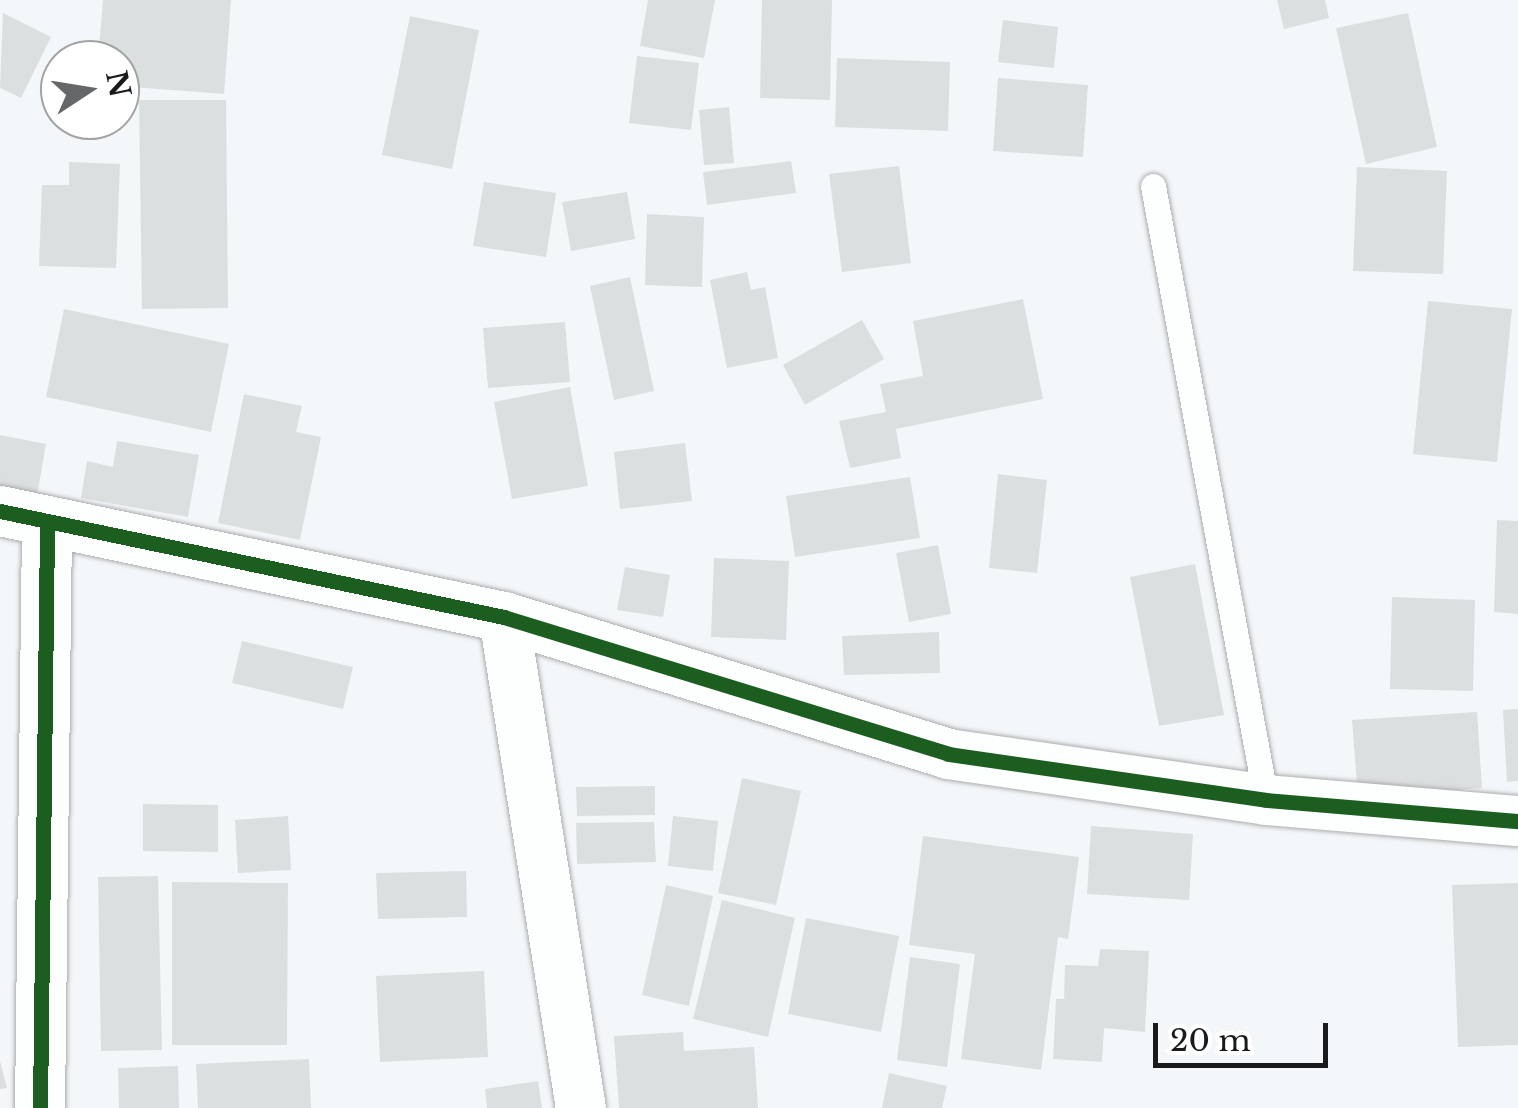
<!DOCTYPE html>
<style>
body{margin:0}
#map{position:relative;width:1518px;height:1108px;overflow:hidden;background:#f4f7f9;font-family:"Libre Baskerville",serif}
div>[style]{position:absolute}
.building>*{inset:0;background:#dcdfe0}
.roads{filter:drop-shadow(0 0 2px #abadaf) drop-shadow(0 0 2px #abadaf)}
.service>*{height:25px;margin:-12.5px;padding:0 12.5px;transform-origin:12.5px;border-radius:12.5px;background:#fdfefe}
.minor>*{height:50px;margin:-25px;padding:0 25px;transform-origin:25px;border-radius:25px;background:#fdfefe}
.cycleway>*{height:15px;margin:-7.5px;padding:0 7.5px;transform-origin:7.5px;border-radius:7.5px;background:#1b5e20}
span{translate:-50% -50%;white-space:nowrap;text-align:center;line-height:1.15;-webkit-text-stroke:8px #fff;paint-order:stroke}
.north{position:absolute;left:40px;top:40px;width:100px;height:100px;box-sizing:border-box;background:#fff;border:2px solid #a3a3a4;border-radius:50%;rotate:78deg;font-size:28px;font-weight:700;line-height:40px;text-align:center;color:#181a1c}
.north::after{content:'';display:block;margin:auto;width:35px;height:45px;background:#656769;clip-path:polygon(50% 0,100% 100%,50% 72%,0 100%)}
.scale{position:absolute;left:1153px;top:1023px;width:175px;height:45px;box-sizing:border-box;border:5px solid #181a1c;border-top:0;padding-left:12px;font-size:30px;line-height:35px;white-space:nowrap;color:#181a1c;-webkit-text-stroke:8px #fff;paint-order:stroke}
</style>
<div id="map">
<div class="building">
<i style="clip-path:polygon(103px 0,231px 0,224px 94px,120px 86px,120px 60px,98px 60px)"></i>
<i style="clip-path:polygon(648px 0,715px 0,704px 58px,640px 46px)"></i>
<i style="clip-path:polygon(762px 0,832px 0,830px 100px,760px 98px)"></i>
<i style="clip-path:polygon(1277px 0,1325px 0,1329px 18px,1284px 29px)"></i>
<i style="clip-path:polygon(3px 13px,51px 37px,21px 98px,0 88px)"></i>
<i style="clip-path:polygon(1408px 13px,1437px 147px,1366px 164px,1336px 28px)"></i>
<i style="clip-path:polygon(410px 16px,479px 30px,452px 169px,382px 155px)"></i>
<i style="clip-path:polygon(1003px 20px,1058px 27px,1054px 68px,998px 62px)"></i>
<i style="clip-path:polygon(637px 56px,699px 63px,691px 130px,629px 123px)"></i>
<i style="clip-path:polygon(837px 58px,950px 62px,948px 131px,835px 127px)"></i>
<i style="clip-path:polygon(998px 78px,1088px 85px,1083px 157px,993px 151px)"></i>
<i style="clip-path:polygon(139px 100px,226px 100px,228px 308px,142px 309px)"></i>
<i style="clip-path:polygon(729px 107px,734px 163px,704px 165px,699px 110px)"></i>
<i style="clip-path:polygon(791px 161px,796px 193px,707px 205px,703px 172px)"></i>
<i style="clip-path:polygon(69px 162px,120px 164px,116px 268px,39px 266px,42px 185px,69px 185px)"></i>
<i style="clip-path:polygon(899px 166px,911px 263px,842px 272px,829px 174px)"></i>
<i style="clip-path:polygon(1357px 167px,1447px 171px,1443px 274px,1353px 271px)"></i>
<i style="clip-path:polygon(484px 182px,556px 193px,546px 257px,473px 246px)"></i>
<i style="clip-path:polygon(627px 192px,635px 239px,571px 251px,562px 202px)"></i>
<i style="clip-path:polygon(647px 214px,704px 217px,702px 287px,645px 285px)"></i>
<i style="clip-path:polygon(747px 272px,751px 290px,765px 287px,778px 358px,727px 368px,710px 280px)"></i>
<i style="clip-path:polygon(630px 277px,654px 391px,614px 400px,590px 286px)"></i>
<i style="clip-path:polygon(1023px 299px,1043px 399px,896px 429px,901px 458px,850px 468px,839px 421px,886px 412px,880px 384px,923px 376px,913px 321px)"></i>
<i style="clip-path:polygon(1428px 301px,1512px 309px,1497px 462px,1413px 454px)"></i>
<i style="clip-path:polygon(64px 309px,229px 344px,211px 432px,46px 397px)"></i>
<i style="clip-path:polygon(862px 320px,884px 359px,805px 405px,783px 365px)"></i>
<i style="clip-path:polygon(565px 322px,570px 382px,488px 388px,483px 328px)"></i>
<i style="clip-path:polygon(570px 387px,588px 486px,512px 499px,494px 402px)"></i>
<i style="clip-path:polygon(244px 394px,302px 406px,296px 432px,321px 437px,300px 540px,218px 523px)"></i>
<i style="clip-path:polygon(0 435px,46px 444px,37px 496px,0 488px)"></i>
<i style="clip-path:polygon(117px 441px,199px 455px,188px 517px,81px 498px,87px 461px,113px 467px)"></i>
<i style="clip-path:polygon(685px 443px,692px 501px,620px 509px,614px 452px)"></i>
<i style="clip-path:polygon(998px 474px,1047px 480px,1037px 573px,989px 568px)"></i>
<i style="clip-path:polygon(910px 477px,920px 538px,795px 557px,786px 496px)"></i>
<i style="clip-path:polygon(1497px 520px,1518px 521px,1518px 614px,1494px 612px)"></i>
<i style="clip-path:polygon(938px 545px,951px 614px,909px 622px,896px 553px)"></i>
<i style="clip-path:polygon(714px 558px,789px 561px,786px 640px,711px 637px)"></i>
<i style="clip-path:polygon(1195px 564px,1224px 715px,1159px 726px,1130px 577px)"></i>
<i style="clip-path:polygon(625px 567px,670px 575px,663px 617px,617px 610px)"></i>
<i style="clip-path:polygon(1392px 597px,1475px 600px,1473px 691px,1390px 689px)"></i>
<i style="clip-path:polygon(939px 632px,940px 673px,844px 675px,842px 636px)"></i>
<i style="clip-path:polygon(242px 641px,353px 667px,343px 709px,232px 683px)"></i>
<i style="clip-path:polygon(1518px 709px,1518px 781px,1507px 782px,1503px 710px)"></i>
<i style="clip-path:polygon(1477px 712px,1482px 788px,1358px 797px,1352px 720px)"></i>
<i style="clip-path:polygon(742px 778px,801px 791px,776px 905px,718px 893px)"></i>
<i style="clip-path:polygon(655px 786px,655px 815px,577px 816px,576px 787px)"></i>
<i style="clip-path:polygon(143px 804px,218px 805px,218px 852px,143px 851px)"></i>
<i style="clip-path:polygon(288px 816px,291px 870px,238px 873px,235px 820px)"></i>
<i style="clip-path:polygon(673px 816px,718px 821px,713px 871px,668px 866px)"></i>
<i style="clip-path:polygon(654px 822px,656px 862px,577px 864px,576px 823px)"></i>
<i style="clip-path:polygon(1091px 826px,1193px 834px,1189px 900px,1087px 894px)"></i>
<i style="clip-path:polygon(923px 836px,1079px 857px,1068px 939px,1058px 937px,1041px 1070px,961px 1059px,975px 954px,909px 945px)"></i>
<i style="clip-path:polygon(466px 871px,467px 917px,378px 919px,376px 873px)"></i>
<i style="clip-path:polygon(158px 876px,162px 1050px,101px 1051px,98px 877px)"></i>
<i style="clip-path:polygon(172px 882px,288px 883px,287px 1045px,172px 1045px)"></i>
<i style="clip-path:polygon(1518px 883px,1518px 1045px,1458px 1047px,1452px 885px)"></i>
<i style="clip-path:polygon(666px 885px,713px 896px,689px 1006px,642px 995px)"></i>
<i style="clip-path:polygon(722px 900px,795px 918px,768px 1037px,693px 1019px)"></i>
<i style="clip-path:polygon(806px 918px,899px 936px,881px 1032px,788px 1014px)"></i>
<i style="clip-path:polygon(1100px 949px,1149px 951px,1145px 1032px,1104px 1028px,1102px 1062px,1053px 1059px,1056px 999px,1064px 999px,1065px 965px,1098px 966px)"></i>
<i style="clip-path:polygon(910px 957px,960px 964px,947px 1067px,897px 1060px)"></i>
<i style="clip-path:polygon(484px 971px,488px 1057px,380px 1062px,376px 976px)"></i>
<i style="clip-path:polygon(683px 1032px,684px 1051px,754px 1047px,758px 1108px,619px 1108px,614px 1036px)"></i>
<i style="clip-path:polygon(309px 1059px,311px 1108px,198px 1108px,196px 1064px)"></i>
<i style="clip-path:polygon(0 1061px,7px 1088px,0 1089px)"></i>
<i style="clip-path:polygon(178px 1066px,179px 1108px,119px 1108px,118px 1068px)"></i>
<i style="clip-path:polygon(889px 1073px,947px 1086px,942px 1108px,882px 1108px)"></i>
<i style="clip-path:polygon(538px 1081px,542px 1108px,487px 1108px,485px 1089px)"></i>
</div>
<div class="roads">
<div class="service">
<i style="left:1153px;top:186px;width:624px;rotate:79.57deg"></i>
</div>
<div class="minor">
<i style="left:0;top:511px;width:515px;rotate:11.88deg"></i>
<i style="left:504px;top:617px;width:465px;rotate:17.1deg"></i>
<i style="left:948px;top:754px;width:321px;rotate:8.2deg"></i>
<i style="left:1266px;top:800px;width:253px;rotate:4.8deg"></i>
<i style="left:504px;top:617px;width:497px;rotate:81.1deg"></i>
<i style="left:40px;top:1108px;width:585px;rotate:-89.31deg"></i>
</div>
</div>
<div class="cycleway">
<i style="left:0;top:511px;width:515px;rotate:11.88deg"></i>
<i style="left:504px;top:617px;width:465px;rotate:17.1deg"></i>
<i style="left:948px;top:754px;width:321px;rotate:8.2deg"></i>
<i style="left:1266px;top:800px;width:253px;rotate:4.8deg"></i>
<i style="left:40px;top:1108px;width:585px;rotate:-89.31deg"></i>
</div>
<div class="north">N</div>
<div class="scale">20 m</div>
</div>
